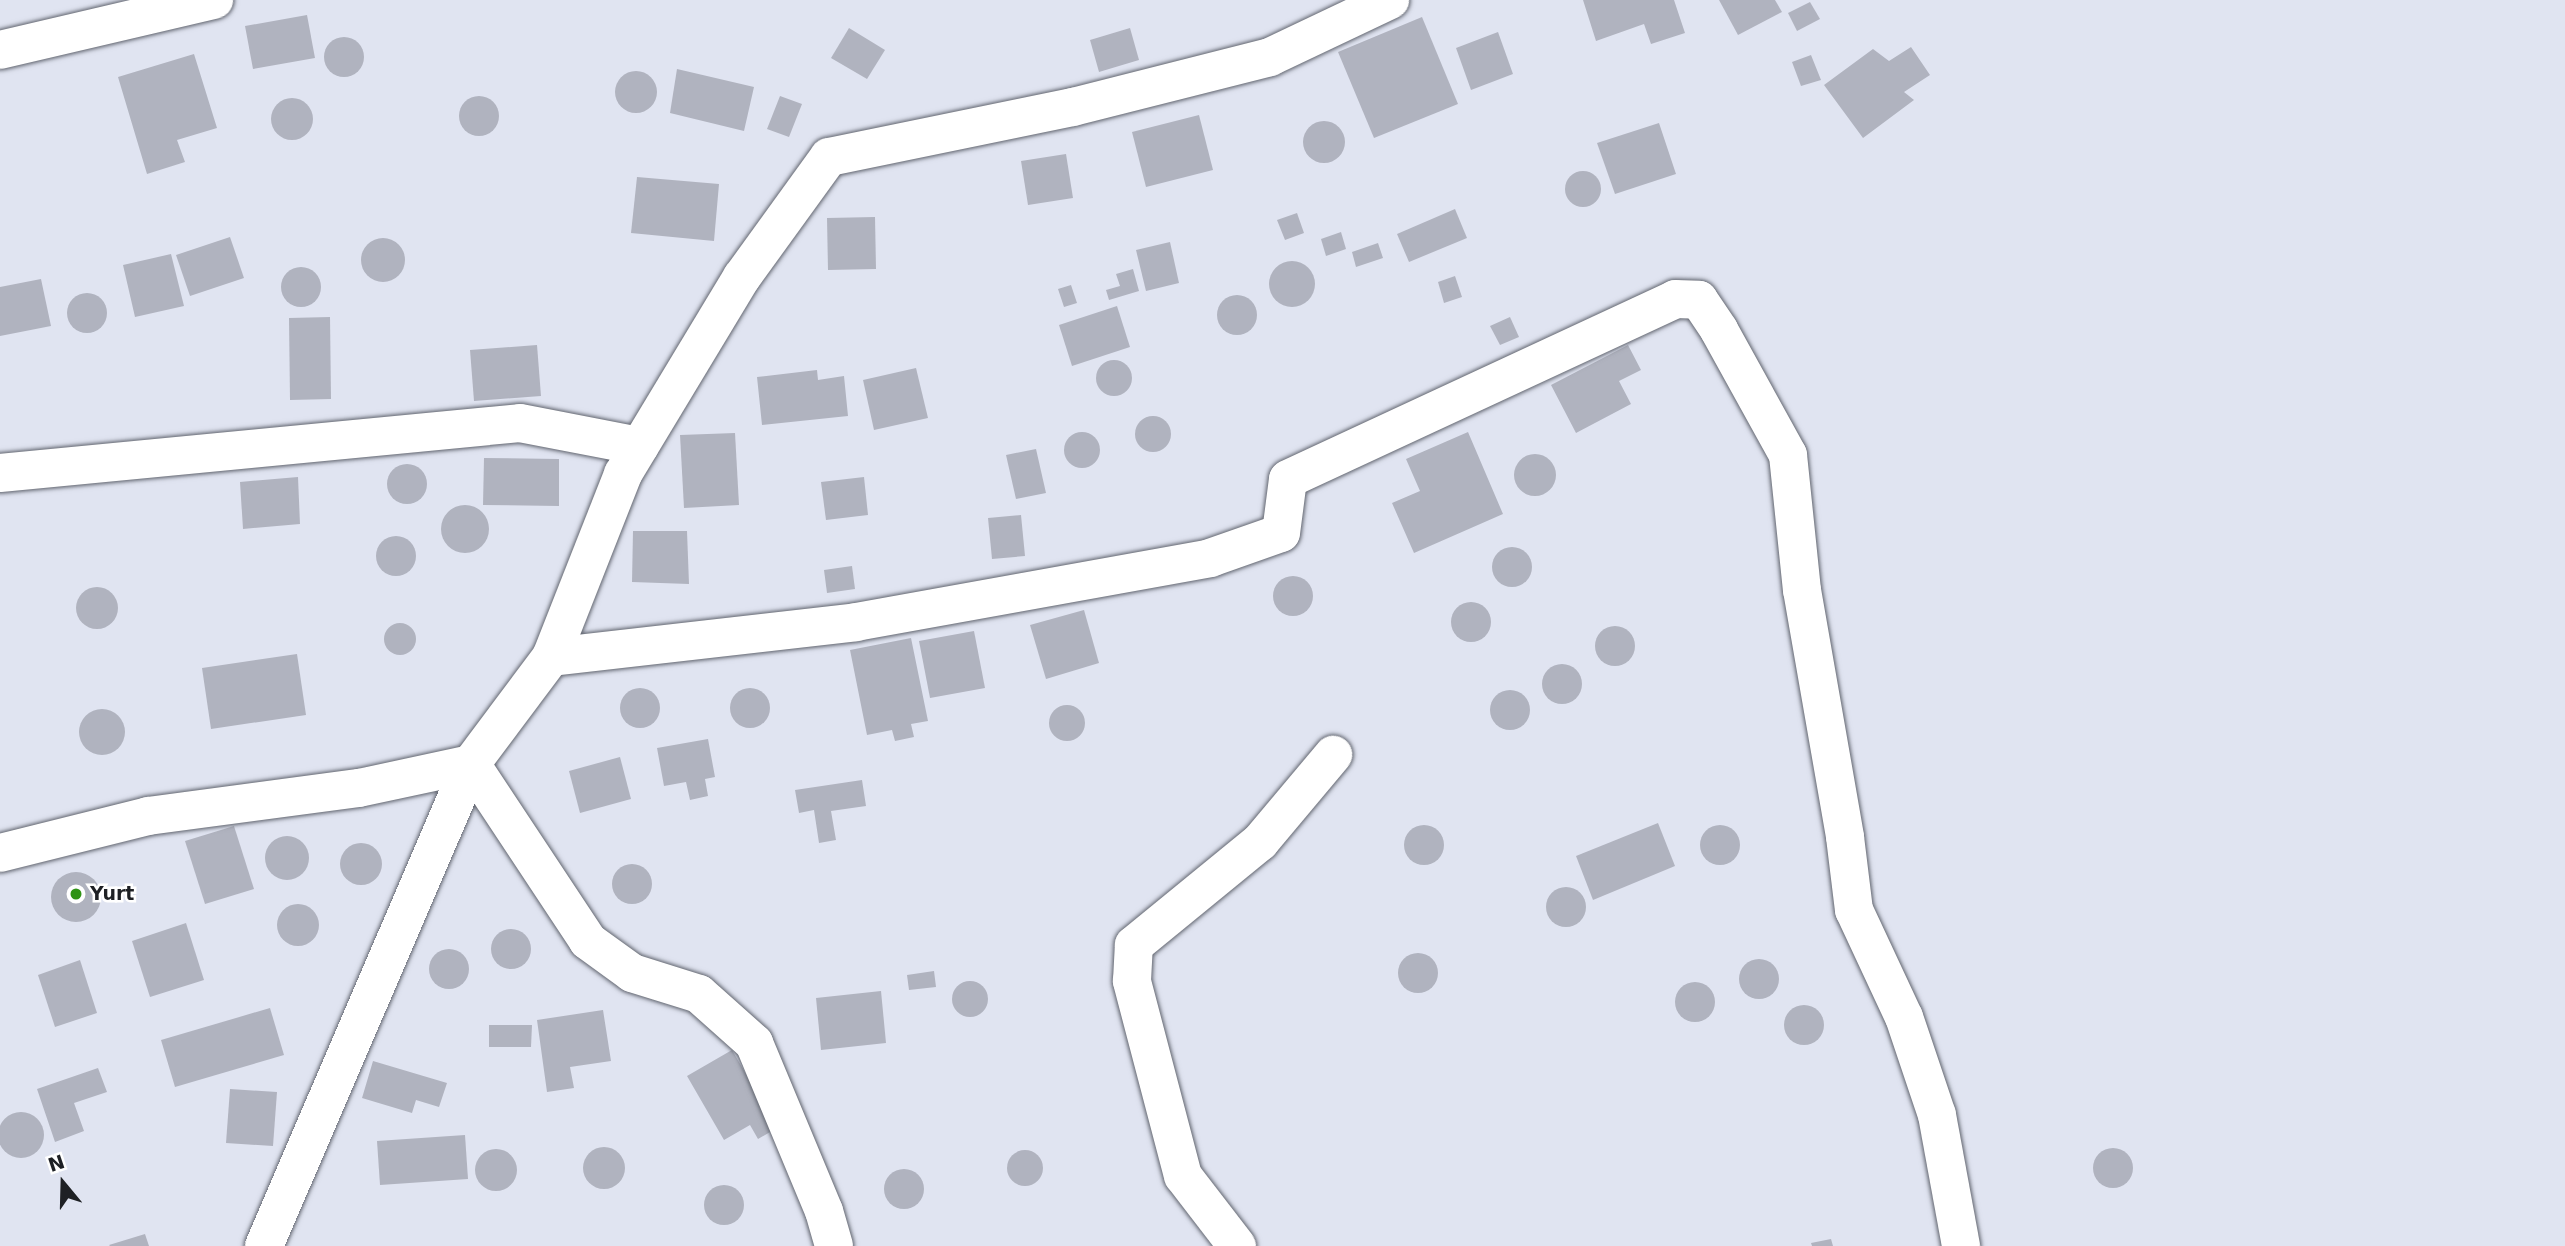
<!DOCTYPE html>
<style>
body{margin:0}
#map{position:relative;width:2565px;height:1246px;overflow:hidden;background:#e0e4f1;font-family:"DejaVu Sans",sans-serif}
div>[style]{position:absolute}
.building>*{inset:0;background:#b0b3bf}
.round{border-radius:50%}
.roads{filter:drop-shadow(0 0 2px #61656f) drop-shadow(0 0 2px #61656f)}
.minor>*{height:38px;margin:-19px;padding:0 19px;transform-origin:19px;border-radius:19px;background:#fff}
.dots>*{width:19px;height:19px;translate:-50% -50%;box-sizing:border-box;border:4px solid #fff;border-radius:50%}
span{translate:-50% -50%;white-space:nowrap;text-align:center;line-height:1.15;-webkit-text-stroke:5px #fff;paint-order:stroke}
.poi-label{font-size:19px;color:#1e2024;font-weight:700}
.left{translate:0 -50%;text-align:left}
.north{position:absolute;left:28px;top:1148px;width:70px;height:70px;-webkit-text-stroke:5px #fff;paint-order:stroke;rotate:341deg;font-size:19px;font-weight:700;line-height:28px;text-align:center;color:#1e2024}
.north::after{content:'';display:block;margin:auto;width:24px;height:32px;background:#1e2024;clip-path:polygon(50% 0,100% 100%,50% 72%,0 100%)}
</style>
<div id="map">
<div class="building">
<i style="clip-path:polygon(1583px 0,1674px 0,1685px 33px,1651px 44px,1644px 24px,1596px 41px)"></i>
<i style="clip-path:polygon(1719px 0,1775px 0,1782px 12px,1738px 35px)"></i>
<i style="clip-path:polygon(1810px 2px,1820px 19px,1797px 31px,1788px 13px)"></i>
<i style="clip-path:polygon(307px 15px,315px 58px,253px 69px,245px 26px)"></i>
<i style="clip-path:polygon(1422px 17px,1458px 104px,1374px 138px,1338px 52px)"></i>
<i style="clip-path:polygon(849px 28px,885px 50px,867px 79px,831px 58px)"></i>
<i style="clip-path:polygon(1130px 28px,1139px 60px,1099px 72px,1090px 40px)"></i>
<i style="clip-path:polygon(1498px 32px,1513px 74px,1471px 90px,1456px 48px)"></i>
<i class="round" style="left:324px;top:37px;width:40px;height:40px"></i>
<i style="clip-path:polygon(1911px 47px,1930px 75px,1904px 92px,1914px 100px,1863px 138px,1824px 85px,1873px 49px,1889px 61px)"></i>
<i style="clip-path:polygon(194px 54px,217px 128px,177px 140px,185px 162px,147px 174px,118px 77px)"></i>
<i style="clip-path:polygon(1811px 55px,1821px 80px,1801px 86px,1792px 62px)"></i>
<i style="clip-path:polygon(677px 69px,754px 87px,744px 131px,670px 113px)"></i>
<i class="round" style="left:615px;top:71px;width:42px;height:42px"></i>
<i class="round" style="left:459px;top:96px;width:40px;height:40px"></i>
<i style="clip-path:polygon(780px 96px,802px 104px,789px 137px,767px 129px)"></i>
<i class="round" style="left:271px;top:98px;width:42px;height:42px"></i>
<i style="clip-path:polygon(1199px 115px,1213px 170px,1146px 187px,1132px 132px)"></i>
<i class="round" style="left:1303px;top:121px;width:42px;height:42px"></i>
<i style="clip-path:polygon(1659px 123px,1676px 174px,1615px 194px,1597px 143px)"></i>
<i style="clip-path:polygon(1066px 154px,1073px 198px,1028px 205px,1021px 161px)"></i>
<i class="round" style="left:1565px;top:171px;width:36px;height:36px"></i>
<i style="clip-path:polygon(637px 177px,719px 184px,714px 241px,631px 233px)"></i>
<i style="clip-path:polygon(1455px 209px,1467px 238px,1409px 262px,1397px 234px)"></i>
<i style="clip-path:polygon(1297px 213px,1304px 233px,1285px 240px,1277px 220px)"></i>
<i style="clip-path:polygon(875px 217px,876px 269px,828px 270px,827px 218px)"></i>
<i style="clip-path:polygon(1341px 232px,1346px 249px,1326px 256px,1321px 239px)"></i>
<i style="clip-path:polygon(230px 237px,244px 278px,190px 296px,176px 255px)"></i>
<i class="round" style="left:361px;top:238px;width:44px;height:44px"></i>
<i style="clip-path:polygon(1170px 242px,1179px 283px,1146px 291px,1136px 250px)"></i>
<i style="clip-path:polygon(1378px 243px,1383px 258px,1356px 267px,1352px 252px)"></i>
<i style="clip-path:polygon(171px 254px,184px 306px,135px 317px,123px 265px)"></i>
<i class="round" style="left:1269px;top:261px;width:46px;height:46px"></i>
<i class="round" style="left:281px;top:267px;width:40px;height:40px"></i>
<i style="clip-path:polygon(1133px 269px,1139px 291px,1109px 300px,1106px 290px,1120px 286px,1116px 274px)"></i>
<i style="clip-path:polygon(1455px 276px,1462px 297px,1444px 303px,1438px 282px)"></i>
<i style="clip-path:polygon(41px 279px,51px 326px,0 336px,0 287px)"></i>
<i style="clip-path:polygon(1071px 285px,1077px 303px,1064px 307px,1058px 289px)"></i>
<i class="round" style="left:67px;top:293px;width:40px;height:40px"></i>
<i class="round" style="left:1217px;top:295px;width:40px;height:40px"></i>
<i style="clip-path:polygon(1117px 306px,1130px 347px,1072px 366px,1059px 325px)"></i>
<i style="clip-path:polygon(330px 317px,331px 399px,290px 400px,289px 318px)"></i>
<i style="clip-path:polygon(1510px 317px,1519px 337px,1500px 345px,1490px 326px)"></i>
<i style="clip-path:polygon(537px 345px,541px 396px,474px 401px,470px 350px)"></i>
<i style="clip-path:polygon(1628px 345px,1641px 370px,1619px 381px,1631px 404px,1576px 433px,1551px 385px)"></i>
<i class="round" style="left:1096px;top:360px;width:36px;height:36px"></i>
<i style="clip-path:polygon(916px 368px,928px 418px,874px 430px,863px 380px)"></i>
<i style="clip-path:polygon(817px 370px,818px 380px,844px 376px,848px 416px,762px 425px,757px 377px)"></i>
<i class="round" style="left:1135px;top:416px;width:36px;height:36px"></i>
<i class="round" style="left:1064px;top:432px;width:36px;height:36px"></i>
<i style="clip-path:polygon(1468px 432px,1503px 514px,1414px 553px,1392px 503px,1420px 491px,1406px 459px)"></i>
<i style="clip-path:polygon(735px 433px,739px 505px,684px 508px,680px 435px)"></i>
<i style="clip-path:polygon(1036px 449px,1046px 493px,1016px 499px,1006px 455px)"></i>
<i class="round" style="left:1514px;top:454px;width:42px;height:42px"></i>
<i style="clip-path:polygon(484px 458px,559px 459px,559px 506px,483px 505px)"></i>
<i class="round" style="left:387px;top:464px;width:40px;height:40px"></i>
<i style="clip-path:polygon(298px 477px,300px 524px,243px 529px,240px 482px)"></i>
<i style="clip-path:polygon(864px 477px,868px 515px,826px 520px,821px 482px)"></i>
<i class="round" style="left:441px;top:505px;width:48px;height:48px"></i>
<i style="clip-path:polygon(1021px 515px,1025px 556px,992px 559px,988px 518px)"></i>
<i style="clip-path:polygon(633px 531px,687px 531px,689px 584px,632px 582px)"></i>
<i class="round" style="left:376px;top:536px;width:40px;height:40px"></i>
<i class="round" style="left:1492px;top:547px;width:40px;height:40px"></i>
<i style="clip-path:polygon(852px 566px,855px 589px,827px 593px,824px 570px)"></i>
<i class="round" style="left:1273px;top:576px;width:40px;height:40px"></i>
<i class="round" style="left:76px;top:587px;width:42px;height:42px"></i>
<i class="round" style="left:1451px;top:602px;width:40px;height:40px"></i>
<i style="clip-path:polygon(1084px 610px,1099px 663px,1046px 679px,1030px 625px)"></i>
<i class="round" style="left:384px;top:623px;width:32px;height:32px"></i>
<i class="round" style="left:1595px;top:626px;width:40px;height:40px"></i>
<i style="clip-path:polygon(974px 631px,985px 688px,930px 698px,919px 641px)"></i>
<i style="clip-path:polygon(911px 638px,928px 721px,911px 724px,914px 737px,895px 741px,892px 730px,867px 735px,850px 650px)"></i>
<i style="clip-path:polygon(297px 654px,306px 715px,211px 729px,202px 668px)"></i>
<i class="round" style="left:1542px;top:664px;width:40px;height:40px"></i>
<i class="round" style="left:620px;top:688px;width:40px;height:40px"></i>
<i class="round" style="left:730px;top:688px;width:40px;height:40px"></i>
<i class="round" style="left:1490px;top:690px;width:40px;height:40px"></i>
<i class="round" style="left:1049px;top:705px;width:36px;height:36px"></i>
<i class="round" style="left:79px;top:709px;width:46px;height:46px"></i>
<i style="clip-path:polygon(708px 739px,715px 777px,705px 779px,708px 796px,690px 800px,686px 782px,664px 786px,657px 748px)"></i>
<i style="clip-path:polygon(620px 757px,631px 799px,580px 813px,569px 771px)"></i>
<i style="clip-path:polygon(862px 780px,866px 806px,831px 811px,836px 840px,819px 843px,814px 810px,799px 813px,795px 790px)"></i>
<i style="clip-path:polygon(1658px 823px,1675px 866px,1593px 900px,1576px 856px)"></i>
<i class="round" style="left:1700px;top:825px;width:40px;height:40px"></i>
<i class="round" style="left:1404px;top:825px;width:40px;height:40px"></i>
<i style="clip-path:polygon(234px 826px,254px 889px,205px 904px,185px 841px)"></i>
<i class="round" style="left:265px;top:836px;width:44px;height:44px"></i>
<i class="round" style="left:340px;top:843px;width:42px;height:42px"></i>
<i class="round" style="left:612px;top:864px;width:40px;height:40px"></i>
<i class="round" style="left:51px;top:872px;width:50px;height:50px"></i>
<i class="round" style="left:1546px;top:887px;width:40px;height:40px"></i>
<i class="round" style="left:277px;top:904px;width:42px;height:42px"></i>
<i style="clip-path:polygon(186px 923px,204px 980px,150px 997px,132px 941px)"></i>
<i class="round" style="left:491px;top:929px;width:40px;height:40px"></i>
<i class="round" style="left:429px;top:949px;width:40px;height:40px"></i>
<i class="round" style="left:1398px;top:953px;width:40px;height:40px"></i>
<i class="round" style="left:1739px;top:959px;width:40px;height:40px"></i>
<i style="clip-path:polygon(80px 960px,97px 1013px,55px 1027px,38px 975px)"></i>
<i style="clip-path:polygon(934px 971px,936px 987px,909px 990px,907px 975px)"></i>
<i class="round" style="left:952px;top:981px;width:36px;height:36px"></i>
<i class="round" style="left:1675px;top:982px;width:40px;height:40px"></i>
<i style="clip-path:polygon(881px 991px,886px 1043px,821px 1050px,816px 998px)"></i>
<i class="round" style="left:1784px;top:1005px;width:40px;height:40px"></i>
<i style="clip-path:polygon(270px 1008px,284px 1055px,175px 1087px,161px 1040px)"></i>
<i style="clip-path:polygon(603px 1010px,611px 1061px,570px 1067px,574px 1088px,547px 1092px,537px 1020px)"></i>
<i style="clip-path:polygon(489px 1025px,532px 1025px,531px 1047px,489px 1047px)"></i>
<i style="clip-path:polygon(732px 1050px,777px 1128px,758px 1139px,750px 1125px,724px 1140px,687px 1076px)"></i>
<i style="clip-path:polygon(373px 1061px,447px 1083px,439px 1107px,416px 1100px,412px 1113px,362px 1098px)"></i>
<i style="clip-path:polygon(98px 1068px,107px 1092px,74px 1103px,84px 1131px,55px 1142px,37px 1089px)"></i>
<i style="clip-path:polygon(230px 1089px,277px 1092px,273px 1146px,226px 1143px)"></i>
<i class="round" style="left:-2px;top:1112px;width:46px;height:46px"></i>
<i style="clip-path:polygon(465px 1135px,468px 1179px,380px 1185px,377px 1141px)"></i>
<i class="round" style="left:583px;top:1147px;width:42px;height:42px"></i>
<i class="round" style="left:2093px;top:1148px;width:40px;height:40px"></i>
<i class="round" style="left:475px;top:1149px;width:42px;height:42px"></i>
<i class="round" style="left:1007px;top:1150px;width:36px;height:36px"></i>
<i class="round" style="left:884px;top:1169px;width:40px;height:40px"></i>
<i class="round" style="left:704px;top:1185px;width:40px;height:40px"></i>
<i style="clip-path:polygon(145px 1234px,149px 1246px,110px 1246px,109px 1245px)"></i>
<i style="clip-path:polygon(1831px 1239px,1833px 1246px,1812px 1246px,1811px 1243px)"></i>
</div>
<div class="roads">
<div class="minor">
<i style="left:0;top:50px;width:220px;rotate:-13.2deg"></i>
<i style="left:0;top:473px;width:522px;rotate:-5.49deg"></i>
<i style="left:520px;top:423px;width:122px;rotate:10.9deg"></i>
<i style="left:551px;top:657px;width:307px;rotate:-6.5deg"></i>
<i style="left:856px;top:622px;width:360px;rotate:-10.2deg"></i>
<i style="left:1210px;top:558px;width:75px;rotate:-19.4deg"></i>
<i style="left:1281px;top:533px;width:54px;rotate:-82.6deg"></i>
<i style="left:1288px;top:479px;width:427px;rotate:-24.9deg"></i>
<i style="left:1675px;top:299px;width:24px;rotate:2deg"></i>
<i style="left:1699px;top:300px;width:36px;rotate:56deg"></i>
<i style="left:1719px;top:330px;width:143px;rotate:61.1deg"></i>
<i style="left:1788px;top:455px;width:136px;rotate:84.1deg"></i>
<i style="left:1802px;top:590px;width:251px;rotate:80.1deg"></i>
<i style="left:1845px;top:837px;width:74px;rotate:83deg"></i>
<i style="left:1854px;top:910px;width:118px;rotate:65deg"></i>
<i style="left:1904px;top:1017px;width:103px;rotate:71.4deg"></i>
<i style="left:1937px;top:1115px;width:133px;rotate:79.6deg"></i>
<i style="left:0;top:853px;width:153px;rotate:-14deg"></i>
<i style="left:148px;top:816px;width:213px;rotate:-7.6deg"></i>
<i style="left:359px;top:788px;width:115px;rotate:-12.1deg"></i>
<i style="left:471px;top:764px;width:212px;rotate:56.5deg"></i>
<i style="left:588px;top:941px;width:54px;rotate:36deg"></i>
<i style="left:632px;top:973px;width:70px;rotate:17.4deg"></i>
<i style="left:699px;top:994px;width:74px;rotate:41.7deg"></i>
<i style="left:754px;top:1043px;width:182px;rotate:67.4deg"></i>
<i style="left:824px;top:1211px;width:36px;rotate:74deg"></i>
<i style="left:264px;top:1246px;width:525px;rotate:-66.76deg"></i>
<i style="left:471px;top:764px;width:134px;rotate:-53.2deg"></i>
<i style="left:551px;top:657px;width:197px;rotate:-68.5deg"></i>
<i style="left:623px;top:474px;width:230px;rotate:-58.9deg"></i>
<i style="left:742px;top:277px;width:148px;rotate:-54.1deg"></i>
<i style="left:829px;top:157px;width:249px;rotate:-11.6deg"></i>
<i style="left:1073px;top:107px;width:203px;rotate:-14.2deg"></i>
<i style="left:1270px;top:57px;width:133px;rotate:-25.4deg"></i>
<i style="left:1237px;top:1246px;width:88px;rotate:-127.6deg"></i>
<i style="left:1183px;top:1176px;width:202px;rotate:-104.7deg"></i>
<i style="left:1132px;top:981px;width:36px;rotate:-87deg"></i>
<i style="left:1134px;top:945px;width:163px;rotate:-39.3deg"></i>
<i style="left:1260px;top:842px;width:114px;rotate:-50deg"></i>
</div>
</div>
<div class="dots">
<i style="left:76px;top:894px;background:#2f9314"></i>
</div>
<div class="poi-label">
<span class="left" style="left:90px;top:894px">Yurt</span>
</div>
<div class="north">N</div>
</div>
